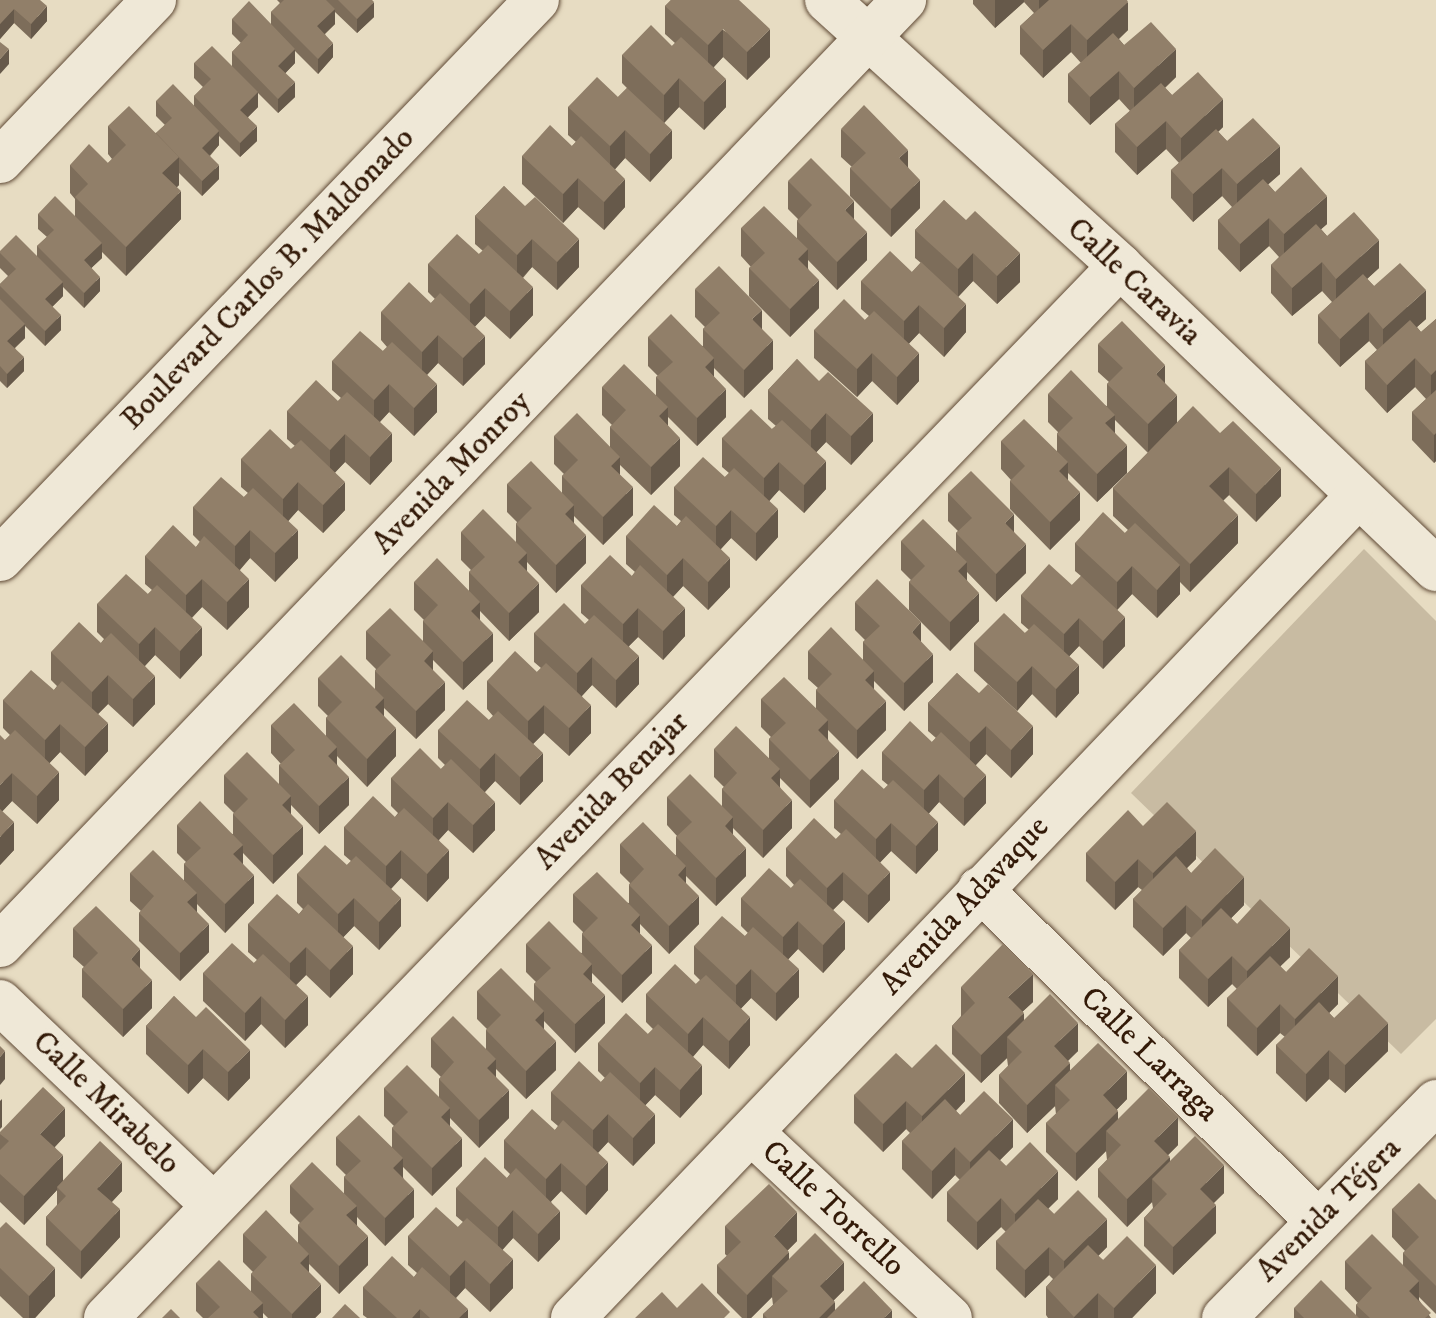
<!DOCTYPE html>
<meta charset="utf-8">
<style>
body{margin:0}
#map{position:relative;width:1436px;height:1318px;overflow:hidden;background:#e7dcc2;font-family:"IM FELL DW Pica",serif}
div>[style]{position:absolute}
.green>*{inset:0;background:#c8bba2}
.roads{filter:drop-shadow(0 0 2px #604a36) drop-shadow(0 0 2px #604a36)}
.minor>*{height:44px;margin:-22px;padding:0 22px;transform-origin:22px;border-radius:22px;background:#efe8d7}
.wall>*{inset:0;background:#7d6d5a}
.shaded-wall>*{inset:0;background:#66594a}
.building>*{inset:0;background:#917f69}
span{translate:-50% -50%;white-space:nowrap;text-align:center;line-height:1.15;-webkit-text-stroke:7px #efe8d7;paint-order:stroke}
.street-label{font-size:32px;color:#331a08}
</style>
<div id="map">
<div class="green">
<i style="clip-path:polygon(1364px 549px,1436px 621px,1436px 1019px,1401px 1054px,1131px 793px)"></i>
</div>
<div class="roads">
<div class="minor">
<i style="left:827px;top:0;width:396px;rotate:42.2deg"></i>
<i style="left:1120px;top:266px;width:438px;rotate:43.8deg"></i>
<i style="left:0;top:161px;width:223px;rotate:-46.3deg"></i>
<i style="left:0;top:559px;width:775px;rotate:-46.15deg"></i>
<i style="left:980px;top:889px;width:474px;rotate:44.5deg"></i>
<i style="left:0;top:945px;width:1308px;rotate:-46.27deg"></i>
<i style="left:0;top:1002px;width:293px;rotate:43.6deg"></i>
<i style="left:752px;top:1133px;width:271px;rotate:43.1deg"></i>
<i style="left:106px;top:1318px;width:1461px;rotate:-46.05deg"></i>
<i style="left:573px;top:1318px;width:1137px;rotate:-46.32deg"></i>
<i style="left:1224px;top:1318px;width:303px;rotate:-45.5deg"></i>
</div>
</div>
<div class="wall">
<i style="clip-path:polygon(0 0,47px 21px,31px 39px,14px 23px,0 39px)"></i>
<i style="clip-path:polygon(277px 0,372px 0,374px 17px,357px 33px,335px 12px,335px 24px,325px 34px,333px 57px,318px 74px,295px 51px,295px 63px,285px 73px,295px 97px,278px 113px,258px 93px,258px 107px,248px 117px,257px 141px,240px 157px,219px 136px,219px 145px,210px 156px,219px 179px,202px 196px,179px 173px,179px 185px,177px 187px,181px 219px,126px 276px,102px 252px,102px 258px,91px 268px,100px 291px,84px 308px,63px 287px,63px 296px,52px 307px,61px 330px,45px 346px,25px 326px,25px 338px,15px 348px,24px 371px,7px 388px,0 381px,0 284px,8px 276px,0 268px,0 251px,37px 256px,37px 246px,47px 237px,38px 229px,38px 214px,75px 217px,75px 199px,70px 193px,70px 165px,108px 163px,112px 159px,108px 154px,108px 126px,156px 133px,165px 125px,156px 116px,156px 101px,194px 106px,194px 96px,203px 87px,194px 78px,194px 63px,232px 66px,232px 52px,241px 43px,232px 34px,232px 19px,271px 24px,271px 12px,280px 3px)"></i>
<i style="clip-path:polygon(671px 0,770px 57px,747px 80px,723px 57px,714px 67px,726px 107px,704px 130px,679px 107px,664px 123px,672px 158px,650px 182px,625px 158px,615px 169px,625px 207px,604px 230px,578px 207px,563px 223px,522px 184px,522px 156px,572px 146px,576px 142px,568px 135px,568px 107px,618px 97px,627px 88px,622px 83px,622px 55px,672px 46px,675px 43px,665px 34px,665px 6px)"></i>
<i style="clip-path:polygon(973px 0,1127px 0,1128px 30px,1119px 39px,1124px 45px,1176px 77px,1165px 88px,1172px 95px,1223px 127px,1218px 132px,1227px 141px,1280px 174px,1268px 184px,1275px 192px,1327px 224px,1321px 229px,1327px 236px,1379px 268px,1367px 279px,1374px 286px,1426px 319px,1417px 327px,1421px 332px,1436px 319px,1436px 461px,1434px 463px,1412px 440px,1412px 412px,1426px 399px,1415px 387px,1387px 413px,1365px 389px,1365px 361px,1377px 350px,1369px 341px,1340px 367px,1318px 343px,1318px 315px,1332px 302px,1322px 291px,1292px 316px,1271px 293px,1271px 265px,1279px 257px,1269px 246px,1240px 272px,1218px 249px,1218px 220px,1232px 207px,1222px 196px,1193px 222px,1171px 198px,1171px 170px,1179px 163px,1166px 149px,1137px 175px,1115px 152px,1115px 124px,1130px 111px,1119px 99px,1090px 125px,1068px 102px,1068px 74px,1081px 63px,1071px 52px,1043px 78px,1020px 54px,1020px 26px,1034px 13px,1024px 2px,995px 28px,973px 4px)"></i>
<i style="clip-path:polygon(841px 129px,908px 167px,920px 208px,891px 237px,850px 196px,850px 168px,852px 167px,841px 157px)"></i>
<i style="clip-path:polygon(788px 181px,854px 219px,867px 260px,837px 290px,808px 260px,808px 268px,819px 308px,790px 337px,749px 296px,749px 268px,751px 267px,741px 256px,741px 228px,797px 238px,797px 221px,798px 219px,788px 209px)"></i>
<i style="clip-path:polygon(504px 186px,579px 267px,557px 290px,532px 267px,523px 278px,533px 315px,510px 339px,485px 316px,475px 326px,485px 364px,463px 386px,438px 363px,427px 375px,437px 412px,414px 436px,389px 412px,380px 422px,392px 461px,370px 485px,345px 462px,335px 472px,345px 510px,323px 533px,298px 510px,288px 521px,298px 558px,275px 582px,250px 558px,240px 570px,249px 607px,227px 630px,202px 607px,192px 618px,202px 655px,180px 679px,155px 655px,145px 666px,155px 704px,133px 727px,108px 704px,98px 714px,108px 751px,85px 776px,60px 752px,49px 763px,59px 800px,37px 824px,12px 801px,2px 811px,14px 850px,0 865px,5px 740px,10px 735px,3px 728px,3px 700px,54px 690px,57px 686px,51px 680px,51px 652px,101px 643px,104px 639px,97px 632px,97px 604px,148px 594px,152px 590px,145px 584px,145px 556px,196px 547px,200px 542px,193px 535px,193px 507px,244px 497px,248px 493px,241px 487px,241px 459px,291px 449px,295px 446px,287px 439px,287px 411px,338px 401px,341px 398px,332px 390px,332px 361px,383px 351px,387px 347px,381px 340px,381px 312px,431px 303px,435px 299px,428px 292px,428px 264px,479px 254px,483px 251px,475px 244px,475px 216px)"></i>
<i style="clip-path:polygon(944px 200px,1020px 282px,997px 304px,973px 281px,958px 297px,966px 332px,944px 357px,919px 333px,909px 343px,919px 381px,897px 405px,872px 381px,857px 397px,814px 358px,814px 330px,865px 320px,869px 316px,861px 309px,861px 281px,912px 272px,921px 263px,915px 258px,915px 230px)"></i>
<i style="clip-path:polygon(695px 289px,762px 329px,773px 369px,744px 398px,714px 368px,714px 377px,726px 417px,697px 446px,668px 417px,668px 426px,680px 466px,651px 495px,620px 465px,620px 475px,633px 515px,603px 545px,574px 516px,574px 523px,586px 563px,556px 593px,527px 562px,527px 571px,539px 612px,509px 641px,480px 611px,480px 620px,493px 661px,463px 690px,433px 660px,433px 671px,445px 710px,416px 739px,384px 708px,384px 716px,396px 756px,367px 787px,337px 756px,337px 764px,349px 805px,319px 834px,291px 805px,291px 814px,303px 854px,273px 884px,243px 853px,243px 864px,254px 903px,225px 933px,197px 904px,197px 912px,209px 952px,180px 981px,139px 941px,139px 913px,141px 911px,130px 901px,130px 873px,184px 881px,184px 864px,186px 862px,177px 853px,177px 825px,233px 834px,233px 814px,234px 813px,224px 803px,224px 775px,279px 784px,279px 765px,281px 764px,271px 753px,271px 725px,326px 736px,326px 718px,328px 716px,318px 706px,318px 678px,375px 689px,375px 671px,376px 669px,366px 659px,366px 631px,423px 641px,423px 621px,424px 620px,414px 610px,414px 582px,469px 591px,469px 572px,471px 570px,461px 560px,461px 532px,516px 542px,516px 524px,517px 522px,507px 512px,507px 484px,562px 493px,562px 476px,564px 474px,554px 464px,554px 436px,610px 447px,610px 427px,612px 425px,602px 415px,602px 387px,656px 395px,656px 377px,658px 376px,648px 366px,648px 337px,703px 346px,703px 329px,705px 327px,695px 317px)"></i>
<i style="clip-path:polygon(1098px 344px,1165px 384px,1177px 423px,1281px 496px,1256px 522px,1229px 495px,1223px 500px,1238px 543px,1190px 592px,1180px 582px,1180px 594px,1157px 618px,1132px 594px,1117px 610px,1125px 646px,1103px 669px,1079px 646px,1069px 656px,1079px 693px,1056px 718px,1032px 694px,1017px 711px,974px 671px,974px 643px,1025px 633px,1029px 630px,1021px 623px,1021px 595px,1072px 585px,1081px 576px,1075px 571px,1075px 543px,1125px 533px,1128px 530px,1113px 516px,1113px 488px,1148px 453px,1115px 420px,1115px 433px,1127px 473px,1097px 502px,1068px 473px,1068px 480px,1080px 520px,1050px 550px,1010px 509px,1010px 481px,1011px 480px,1001px 469px,1001px 441px,1057px 451px,1057px 434px,1058px 432px,1048px 422px,1048px 394px,1107px 406px,1107px 384px,1109px 382px,1098px 372px)"></i>
<i style="clip-path:polygon(797px 359px,873px 441px,851px 465px,826px 442px,816px 452px,826px 489px,804px 513px,779px 490px,769px 501px,778px 537px,756px 561px,731px 538px,721px 549px,730px 587px,708px 610px,683px 586px,673px 597px,685px 636px,663px 660px,638px 637px,629px 646px,639px 684px,616px 708px,592px 685px,582px 696px,591px 733px,569px 756px,544px 733px,533px 744px,543px 781px,520px 805px,495px 781px,485px 792px,495px 830px,473px 853px,448px 830px,439px 840px,449px 878px,427px 902px,401px 878px,391px 889px,401px 926px,379px 950px,354px 926px,343px 937px,353px 974px,330px 998px,306px 975px,296px 985px,308px 1025px,285px 1048px,261px 1024px,245px 1041px,203px 1001px,203px 973px,254px 963px,257px 960px,248px 952px,248px 924px,299px 914px,303px 909px,297px 903px,297px 874px,347px 865px,351px 861px,344px 855px,344px 827px,395px 817px,398px 813px,391px 806px,391px 778px,441px 769px,445px 765px,438px 758px,438px 730px,489px 720px,493px 716px,487px 709px,487px 681px,537px 672px,541px 668px,534px 662px,534px 633px,585px 624px,589px 620px,581px 613px,581px 585px,632px 576px,635px 572px,626px 564px,626px 536px,677px 526px,681px 521px,674px 515px,674px 487px,725px 477px,729px 473px,722px 467px,722px 438px,772px 429px,776px 426px,768px 419px,768px 390px)"></i>
<i style="clip-path:polygon(948px 493px,1014px 532px,1026px 573px,996px 602px,967px 572px,967px 580px,979px 621px,950px 651px,909px 610px,909px 582px,911px 580px,901px 570px,901px 541px,956px 552px,956px 533px,958px 531px,948px 521px)"></i>
<i style="clip-path:polygon(855px 602px,921px 642px,933px 682px,904px 711px,874px 681px,874px 690px,886px 730px,857px 759px,828px 730px,828px 739px,839px 779px,810px 808px,780px 778px,780px 787px,792px 828px,763px 858px,733px 828px,733px 835px,746px 876px,716px 906px,686px 876px,686px 884px,699px 924px,669px 954px,640px 924px,640px 934px,652px 973px,622px 1003px,592px 973px,592px 983px,605px 1023px,575px 1053px,544px 1021px,544px 1029px,556px 1070px,526px 1099px,496px 1069px,496px 1077px,509px 1118px,479px 1148px,450px 1118px,450px 1126px,462px 1166px,432px 1196px,403px 1167px,403px 1177px,414px 1217px,385px 1246px,357px 1217px,357px 1225px,368px 1265px,339px 1294px,309px 1264px,309px 1273px,321px 1312px,315px 1318px,268px 1318px,263px 1313px,263px 1318px,203px 1318px,196px 1311px,196px 1283px,251px 1291px,251px 1274px,253px 1272px,243px 1262px,243px 1234px,298px 1243px,298px 1225px,300px 1223px,290px 1213px,290px 1185px,344px 1194px,344px 1177px,346px 1175px,336px 1165px,336px 1137px,392px 1147px,392px 1128px,394px 1126px,384px 1116px,384px 1088px,439px 1097px,439px 1079px,441px 1077px,431px 1067px,431px 1038px,486px 1049px,486px 1030px,487px 1029px,477px 1019px,477px 991px,534px 1002px,534px 984px,536px 982px,526px 972px,526px 944px,582px 953px,582px 934px,583px 932px,573px 922px,573px 894px,629px 903px,629px 885px,630px 883px,620px 873px,620px 844px,676px 855px,676px 837px,677px 836px,667px 825px,667px 797px,722px 806px,722px 789px,724px 787px,714px 777px,714px 749px,769px 759px,769px 739px,771px 737px,761px 727px,761px 699px,816px 708px,816px 690px,818px 688px,808px 679px,808px 651px,863px 660px,863px 642px,865px 640px,855px 630px)"></i>
<i style="clip-path:polygon(957px 673px,1033px 754px,1011px 778px,986px 754px,976px 765px,986px 803px,964px 826px,939px 802px,929px 813px,938px 850px,916px 874px,891px 851px,880px 862px,890px 900px,868px 923px,843px 900px,833px 910px,845px 949px,823px 973px,798px 949px,788px 959px,799px 997px,776px 1021px,751px 998px,741px 1008px,750px 1045px,729px 1069px,703px 1045px,693px 1057px,702px 1094px,680px 1118px,655px 1095px,645px 1105px,655px 1143px,633px 1166px,608px 1142px,598px 1153px,608px 1190px,586px 1215px,561px 1191px,551px 1201px,560px 1239px,538px 1262px,513px 1238px,502px 1250px,513px 1288px,490px 1312px,465px 1288px,456px 1298px,468px 1318px,367px 1318px,363px 1315px,363px 1287px,414px 1277px,417px 1273px,408px 1265px,408px 1236px,458px 1227px,463px 1222px,456px 1216px,456px 1188px,507px 1178px,510px 1174px,504px 1168px,504px 1140px,555px 1130px,558px 1126px,551px 1120px,551px 1092px,601px 1082px,605px 1078px,598px 1071px,598px 1043px,648px 1034px,653px 1029px,646px 1022px,646px 994px,696px 984px,700px 980px,694px 974px,694px 946px,745px 936px,748px 933px,741px 926px,741px 898px,791px 888px,794px 885px,786px 876px,786px 848px,836px 839px,841px 834px,834px 828px,834px 800px,884px 789px,888px 785px,882px 780px,882px 752px,932px 742px,936px 738px,928px 731px,928px 703px)"></i>
<i style="clip-path:polygon(1143px 826px,1196px 859px,1187px 868px,1191px 873px,1244px 905px,1231px 918px,1237px 924px,1290px 957px,1280px 966px,1286px 972px,1338px 1004px,1329px 1013px,1334px 1018px,1388px 1051px,1345px 1093px,1329px 1079px,1306px 1102px,1276px 1073px,1276px 1045px,1285px 1037px,1280px 1033px,1257px 1056px,1227px 1026px,1227px 998px,1237px 989px,1232px 984px,1208px 1007px,1179px 978px,1179px 950px,1191px 938px,1186px 933px,1163px 956px,1133px 927px,1133px 899px,1142px 890px,1138px 887px,1115px 910px,1086px 881px,1086px 853px)"></i>
<i style="clip-path:polygon(73px 928px,140px 968px,152px 1008px,123px 1037px,82px 997px,82px 969px,84px 967px,73px 957px)"></i>
<i style="clip-path:polygon(961px 987px,1033px 1002px,1022px 1012px,1024px 1020px,1078px 1051px,1068px 1060px,1070px 1070px,1127px 1099px,1117px 1109px,1118px 1119px,1178px 1145px,1168px 1155px,1170px 1162px,1224px 1193px,1213px 1203px,1216px 1233px,1173px 1275px,1144px 1246px,1144px 1218px,1153px 1208px,1152px 1202px,1127px 1227px,1098px 1197px,1098px 1169px,1107px 1160px,1106px 1151px,1076px 1181px,1046px 1152px,1046px 1123px,1056px 1114px,1055px 1106px,1027px 1133px,999px 1103px,999px 1075px,1008px 1066px,1007px 1058px,981px 1083px,952px 1054px,952px 1026px,961px 1016px)"></i>
<i style="clip-path:polygon(174px 996px,250px 1078px,228px 1101px,203px 1078px,188px 1094px,146px 1054px,146px 1026px)"></i>
<i style="clip-path:polygon(912px 1068px,965px 1101px,956px 1111px,960px 1115px,1013px 1147px,1000px 1160px,1006px 1166px,1058px 1199px,1048px 1208px,1054px 1214px,1107px 1247px,1098px 1256px,1103px 1260px,1156px 1293px,1132px 1318px,1048px 1318px,1046px 1315px,1046px 1287px,1053px 1279px,1049px 1275px,1025px 1298px,996px 1269px,996px 1241px,1006px 1232px,1001px 1227px,977px 1250px,947px 1221px,947px 1192px,960px 1180px,955px 1175px,932px 1199px,902px 1169px,902px 1141px,910px 1133px,906px 1129px,883px 1152px,854px 1123px,854px 1095px)"></i>
<i style="clip-path:polygon(0 1132px,65px 1136px,55px 1147px,63px 1181px,122px 1191px,112px 1202px,120px 1237px,81px 1279px,46px 1245px,46px 1217px,57px 1205px,57px 1190px,24px 1225px,0 1202px)"></i>
<i style="clip-path:polygon(1436px 1200px,1436px 1314px,1419px 1297px,1419px 1300px,1431px 1318px,1294px 1318px,1294px 1308px,1356px 1316px,1356px 1305px,1358px 1303px,1345px 1289px,1345px 1261px,1403px 1265px,1403px 1253px,1405px 1251px,1392px 1237px,1392px 1209px)"></i>
<i style="clip-path:polygon(725px 1226px,797px 1241px,787px 1251px,789px 1259px,844px 1290px,834px 1300px,835px 1310px,892px 1318px,763px 1318px,763px 1314px,773px 1305px,772px 1297px,751px 1318px,742px 1318px,717px 1293px,717px 1265px,727px 1256px,725px 1254px)"></i>
<i style="clip-path:polygon(0 1228px,55px 1296px,35px 1318px,23px 1318px,0 1296px)"></i>
</div>
<div class="shaded-wall">
<i style="clip-path:polygon(995px 0,1024px 0,1024px 2px,995px 28px)"></i>
<i style="clip-path:polygon(1039px 0,1059px 0,1039px 18px)"></i>
<i style="clip-path:polygon(374px 2px,374px 17px,357px 33px,357px 19px)"></i>
<i style="clip-path:polygon(1128px 2px,1128px 30px,1087px 68px,1087px 40px)"></i>
<i style="clip-path:polygon(47px 6px,47px 21px,31px 39px,31px 24px)"></i>
<i style="clip-path:polygon(14px 9px,14px 23px,0 39px,0 24px)"></i>
<i style="clip-path:polygon(335px 9px,335px 24px,317px 41px,317px 26px)"></i>
<i style="clip-path:polygon(1071px 24px,1071px 52px,1043px 78px,1043px 50px)"></i>
<i style="clip-path:polygon(723px 29px,723px 57px,708px 73px,708px 45px)"></i>
<i style="clip-path:polygon(770px 29px,770px 57px,747px 80px,747px 52px)"></i>
<i style="clip-path:polygon(333px 43px,333px 57px,318px 74px,318px 59px)"></i>
<i style="clip-path:polygon(9px 49px,9px 64px,0 74px,0 59px)"></i>
<i style="clip-path:polygon(295px 49px,295px 63px,278px 81px,278px 66px)"></i>
<i style="clip-path:polygon(1176px 49px,1176px 77px,1134px 116px,1134px 88px)"></i>
<i style="clip-path:polygon(1119px 71px,1119px 99px,1090px 125px,1090px 97px)"></i>
<i style="clip-path:polygon(679px 78px,679px 107px,664px 123px,664px 95px)"></i>
<i style="clip-path:polygon(726px 79px,726px 107px,704px 130px,704px 102px)"></i>
<i style="clip-path:polygon(295px 82px,295px 97px,278px 113px,278px 99px)"></i>
<i style="clip-path:polygon(258px 92px,258px 107px,240px 125px,240px 110px)"></i>
<i style="clip-path:polygon(1223px 99px,1223px 127px,1181px 166px,1181px 138px)"></i>
<i style="clip-path:polygon(1166px 121px,1166px 149px,1137px 175px,1137px 147px)"></i>
<i style="clip-path:polygon(257px 126px,257px 141px,240px 157px,240px 143px)"></i>
<i style="clip-path:polygon(625px 130px,625px 158px,610px 175px,610px 146px)"></i>
<i style="clip-path:polygon(672px 130px,672px 158px,650px 182px,650px 154px)"></i>
<i style="clip-path:polygon(219px 131px,219px 145px,202px 163px,202px 148px)"></i>
<i style="clip-path:polygon(1280px 146px,1280px 174px,1237px 212px,1237px 184px)"></i>
<i style="clip-path:polygon(908px 150px,908px 178px,899px 158px)"></i>
<i style="clip-path:polygon(179px 157px,179px 185px,162px 201px,162px 173px)"></i>
<i style="clip-path:polygon(219px 165px,219px 179px,202px 196px,202px 181px)"></i>
<i style="clip-path:polygon(1222px 168px,1222px 196px,1193px 222px,1193px 194px)"></i>
<i style="clip-path:polygon(578px 178px,578px 207px,563px 223px,563px 194px)"></i>
<i style="clip-path:polygon(625px 179px,625px 207px,604px 230px,604px 202px)"></i>
<i style="clip-path:polygon(920px 180px,920px 208px,891px 237px,891px 209px)"></i>
<i style="clip-path:polygon(181px 191px,181px 219px,126px 276px,126px 247px)"></i>
<i style="clip-path:polygon(1327px 196px,1327px 224px,1284px 262px,1284px 234px)"></i>
<i style="clip-path:polygon(854px 201px,854px 229px,845px 210px)"></i>
<i style="clip-path:polygon(1269px 218px,1269px 246px,1240px 272px,1240px 244px)"></i>
<i style="clip-path:polygon(867px 232px,867px 260px,837px 290px,837px 262px)"></i>
<i style="clip-path:polygon(532px 239px,532px 267px,517px 283px,517px 255px)"></i>
<i style="clip-path:polygon(579px 239px,579px 267px,557px 290px,557px 262px)"></i>
<i style="clip-path:polygon(1379px 240px,1379px 268px,1336px 307px,1336px 279px)"></i>
<i style="clip-path:polygon(102px 243px,102px 258px,84px 275px,84px 260px)"></i>
<i style="clip-path:polygon(808px 249px,808px 277px,798px 259px)"></i>
<i style="clip-path:polygon(973px 253px,973px 281px,958px 297px,958px 269px)"></i>
<i style="clip-path:polygon(1020px 253px,1020px 282px,997px 304px,997px 276px)"></i>
<i style="clip-path:polygon(1322px 262px,1322px 291px,1292px 316px,1292px 288px)"></i>
<i style="clip-path:polygon(100px 277px,100px 291px,84px 308px,84px 293px)"></i>
<i style="clip-path:polygon(819px 280px,819px 308px,790px 337px,790px 309px)"></i>
<i style="clip-path:polygon(63px 282px,63px 296px,45px 314px,45px 299px)"></i>
<i style="clip-path:polygon(533px 287px,533px 315px,510px 339px,510px 311px)"></i>
<i style="clip-path:polygon(485px 288px,485px 316px,470px 332px,470px 304px)"></i>
<i style="clip-path:polygon(1426px 290px,1426px 319px,1383px 357px,1383px 329px)"></i>
<i style="clip-path:polygon(966px 304px,966px 332px,944px 357px,944px 328px)"></i>
<i style="clip-path:polygon(919px 305px,919px 333px,904px 349px,904px 321px)"></i>
<i style="clip-path:polygon(762px 310px,762px 338px,752px 319px)"></i>
<i style="clip-path:polygon(1369px 312px,1369px 341px,1340px 367px,1340px 339px)"></i>
<i style="clip-path:polygon(61px 315px,61px 330px,45px 346px,45px 331px)"></i>
<i style="clip-path:polygon(25px 324px,25px 338px,7px 355px,7px 341px)"></i>
<i style="clip-path:polygon(438px 335px,438px 363px,422px 380px,422px 352px)"></i>
<i style="clip-path:polygon(485px 336px,485px 364px,463px 386px,463px 358px)"></i>
<i style="clip-path:polygon(773px 340px,773px 369px,744px 398px,744px 370px)"></i>
<i style="clip-path:polygon(872px 353px,872px 381px,857px 397px,857px 369px)"></i>
<i style="clip-path:polygon(919px 353px,919px 381px,897px 405px,897px 377px)"></i>
<i style="clip-path:polygon(24px 357px,24px 371px,7px 388px,7px 374px)"></i>
<i style="clip-path:polygon(714px 358px,714px 386px,705px 367px)"></i>
<i style="clip-path:polygon(1415px 358px,1415px 387px,1387px 413px,1387px 385px)"></i>
<i style="clip-path:polygon(1165px 365px,1165px 393px,1156px 374px)"></i>
<i style="clip-path:polygon(1436px 370px,1436px 398px,1431px 403px,1431px 375px)"></i>
<i style="clip-path:polygon(389px 384px,389px 412px,374px 428px,374px 400px)"></i>
<i style="clip-path:polygon(437px 384px,437px 412px,414px 436px,414px 408px)"></i>
<i style="clip-path:polygon(726px 389px,726px 417px,697px 446px,697px 418px)"></i>
<i style="clip-path:polygon(1177px 395px,1177px 424px,1148px 453px,1148px 424px)"></i>
<i style="clip-path:polygon(668px 407px,668px 435px,659px 416px)"></i>
<i style="clip-path:polygon(826px 413px,826px 442px,811px 458px,811px 430px)"></i>
<i style="clip-path:polygon(873px 413px,873px 441px,851px 465px,851px 436px)"></i>
<i style="clip-path:polygon(1115px 415px,1115px 443px,1105px 423px)"></i>
<i style="clip-path:polygon(392px 433px,392px 461px,370px 485px,370px 457px)"></i>
<i style="clip-path:polygon(1436px 433px,1436px 461px,1434px 463px,1434px 435px)"></i>
<i style="clip-path:polygon(345px 434px,345px 462px,330px 478px,330px 450px)"></i>
<i style="clip-path:polygon(680px 438px,680px 466px,651px 495px,651px 467px)"></i>
<i style="clip-path:polygon(1127px 445px,1127px 473px,1097px 502px,1097px 474px)"></i>
<i style="clip-path:polygon(620px 457px,620px 485px,611px 466px)"></i>
<i style="clip-path:polygon(826px 461px,826px 489px,804px 513px,804px 485px)"></i>
<i style="clip-path:polygon(779px 462px,779px 490px,764px 507px,764px 478px)"></i>
<i style="clip-path:polygon(1068px 462px,1068px 490px,1059px 471px)"></i>
<i style="clip-path:polygon(1229px 467px,1229px 495px,1209px 515px,1209px 486px)"></i>
<i style="clip-path:polygon(1281px 468px,1281px 496px,1256px 522px,1256px 494px)"></i>
<i style="clip-path:polygon(298px 482px,298px 510px,283px 527px,283px 499px)"></i>
<i style="clip-path:polygon(345px 482px,345px 510px,323px 533px,323px 505px)"></i>
<i style="clip-path:polygon(633px 487px,633px 515px,603px 545px,603px 517px)"></i>
<i style="clip-path:polygon(1080px 492px,1080px 520px,1050px 550px,1050px 522px)"></i>
<i style="clip-path:polygon(574px 505px,574px 533px,565px 514px)"></i>
<i style="clip-path:polygon(778px 509px,778px 537px,756px 561px,756px 533px)"></i>
<i style="clip-path:polygon(731px 510px,731px 538px,716px 554px,716px 526px)"></i>
<i style="clip-path:polygon(1014px 514px,1014px 543px,1005px 523px)"></i>
<i style="clip-path:polygon(1238px 515px,1238px 543px,1190px 592px,1190px 564px)"></i>
<i style="clip-path:polygon(250px 530px,250px 558px,235px 575px,235px 546px)"></i>
<i style="clip-path:polygon(298px 530px,298px 558px,275px 582px,275px 553px)"></i>
<i style="clip-path:polygon(586px 535px,586px 563px,556px 593px,556px 565px)"></i>
<i style="clip-path:polygon(1026px 544px,1026px 573px,996px 602px,996px 574px)"></i>
<i style="clip-path:polygon(527px 553px,527px 581px,518px 562px)"></i>
<i style="clip-path:polygon(683px 558px,683px 586px,667px 603px,667px 575px)"></i>
<i style="clip-path:polygon(730px 558px,730px 587px,708px 610px,708px 582px)"></i>
<i style="clip-path:polygon(967px 562px,967px 590px,958px 571px)"></i>
<i style="clip-path:polygon(1180px 565px,1180px 594px,1157px 618px,1157px 590px)"></i>
<i style="clip-path:polygon(1132px 566px,1132px 594px,1117px 610px,1117px 582px)"></i>
<i style="clip-path:polygon(202px 579px,202px 607px,186px 623px,186px 595px)"></i>
<i style="clip-path:polygon(249px 579px,249px 607px,227px 630px,227px 602px)"></i>
<i style="clip-path:polygon(539px 583px,539px 612px,509px 641px,509px 613px)"></i>
<i style="clip-path:polygon(979px 593px,979px 621px,950px 651px,950px 622px)"></i>
<i style="clip-path:polygon(480px 602px,480px 630px,471px 611px)"></i>
<i style="clip-path:polygon(638px 608px,638px 637px,623px 652px,623px 624px)"></i>
<i style="clip-path:polygon(685px 608px,685px 636px,663px 660px,663px 631px)"></i>
<i style="clip-path:polygon(1125px 617px,1125px 646px,1103px 669px,1103px 641px)"></i>
<i style="clip-path:polygon(1079px 618px,1079px 646px,1064px 662px,1064px 634px)"></i>
<i style="clip-path:polygon(921px 622px,921px 651px,912px 632px)"></i>
<i style="clip-path:polygon(155px 627px,155px 655px,139px 672px,139px 644px)"></i>
<i style="clip-path:polygon(202px 627px,202px 655px,180px 679px,180px 651px)"></i>
<i style="clip-path:polygon(493px 633px,493px 661px,463px 690px,463px 662px)"></i>
<i style="clip-path:polygon(433px 651px,433px 680px,424px 661px)"></i>
<i style="clip-path:polygon(933px 654px,933px 682px,904px 711px,904px 683px)"></i>
<i style="clip-path:polygon(639px 656px,639px 684px,616px 708px,616px 680px)"></i>
<i style="clip-path:polygon(592px 657px,592px 685px,577px 701px,577px 673px)"></i>
<i style="clip-path:polygon(1079px 665px,1079px 693px,1056px 718px,1056px 689px)"></i>
<i style="clip-path:polygon(1032px 666px,1032px 694px,1017px 711px,1017px 682px)"></i>
<i style="clip-path:polygon(874px 671px,874px 699px,865px 680px)"></i>
<i style="clip-path:polygon(108px 675px,108px 704px,92px 720px,92px 692px)"></i>
<i style="clip-path:polygon(155px 676px,155px 704px,133px 727px,133px 699px)"></i>
<i style="clip-path:polygon(445px 682px,445px 710px,416px 739px,416px 711px)"></i>
<i style="clip-path:polygon(384px 698px,384px 726px,375px 707px)"></i>
<i style="clip-path:polygon(886px 701px,886px 730px,857px 759px,857px 730px)"></i>
<i style="clip-path:polygon(544px 705px,544px 733px,528px 749px,528px 721px)"></i>
<i style="clip-path:polygon(591px 705px,591px 733px,569px 756px,569px 728px)"></i>
<i style="clip-path:polygon(828px 720px,828px 748px,818px 730px)"></i>
<i style="clip-path:polygon(108px 723px,108px 751px,85px 776px,85px 747px)"></i>
<i style="clip-path:polygon(60px 724px,60px 752px,45px 768px,45px 740px)"></i>
<i style="clip-path:polygon(986px 726px,986px 754px,970px 771px,970px 742px)"></i>
<i style="clip-path:polygon(1033px 726px,1033px 754px,1011px 778px,1011px 750px)"></i>
<i style="clip-path:polygon(396px 728px,396px 756px,367px 787px,367px 759px)"></i>
<i style="clip-path:polygon(337px 747px,337px 775px,328px 756px)"></i>
<i style="clip-path:polygon(839px 751px,839px 779px,810px 808px,810px 780px)"></i>
<i style="clip-path:polygon(495px 753px,495px 781px,480px 797px,480px 769px)"></i>
<i style="clip-path:polygon(543px 753px,543px 781px,520px 805px,520px 777px)"></i>
<i style="clip-path:polygon(780px 769px,780px 798px,771px 778px)"></i>
<i style="clip-path:polygon(59px 772px,59px 800px,37px 824px,37px 796px)"></i>
<i style="clip-path:polygon(12px 773px,12px 801px,0 814px,0 785px)"></i>
<i style="clip-path:polygon(939px 774px,939px 802px,924px 819px,924px 790px)"></i>
<i style="clip-path:polygon(986px 775px,986px 803px,964px 826px,964px 798px)"></i>
<i style="clip-path:polygon(349px 777px,349px 805px,319px 834px,319px 806px)"></i>
<i style="clip-path:polygon(291px 796px,291px 824px,282px 805px)"></i>
<i style="clip-path:polygon(792px 800px,792px 828px,763px 858px,763px 830px)"></i>
<i style="clip-path:polygon(448px 802px,448px 830px,433px 846px,433px 818px)"></i>
<i style="clip-path:polygon(495px 802px,495px 830px,473px 853px,473px 825px)"></i>
<i style="clip-path:polygon(733px 817px,733px 846px,725px 826px)"></i>
<i style="clip-path:polygon(14px 822px,14px 850px,0 865px,0 837px)"></i>
<i style="clip-path:polygon(938px 822px,938px 850px,916px 874px,916px 846px)"></i>
<i style="clip-path:polygon(891px 823px,891px 851px,876px 867px,876px 839px)"></i>
<i style="clip-path:polygon(303px 826px,303px 854px,273px 884px,273px 855px)"></i>
<i style="clip-path:polygon(1196px 831px,1196px 859px,1153px 901px,1153px 873px)"></i>
<i style="clip-path:polygon(243px 845px,243px 873px,233px 854px)"></i>
<i style="clip-path:polygon(746px 848px,746px 876px,716px 906px,716px 878px)"></i>
<i style="clip-path:polygon(401px 850px,401px 878px,386px 894px,386px 866px)"></i>
<i style="clip-path:polygon(449px 850px,449px 878px,427px 902px,427px 874px)"></i>
<i style="clip-path:polygon(1138px 859px,1138px 887px,1115px 910px,1115px 882px)"></i>
<i style="clip-path:polygon(686px 866px,686px 894px,678px 875px)"></i>
<i style="clip-path:polygon(843px 872px,843px 900px,827px 916px,827px 888px)"></i>
<i style="clip-path:polygon(890px 872px,890px 900px,868px 923px,868px 895px)"></i>
<i style="clip-path:polygon(254px 875px,254px 903px,225px 933px,225px 904px)"></i>
<i style="clip-path:polygon(1244px 877px,1244px 905px,1202px 948px,1202px 920px)"></i>
<i style="clip-path:polygon(197px 893px,197px 921px,187px 902px)"></i>
<i style="clip-path:polygon(699px 896px,699px 924px,669px 954px,669px 926px)"></i>
<i style="clip-path:polygon(354px 898px,354px 926px,338px 943px,338px 914px)"></i>
<i style="clip-path:polygon(401px 898px,401px 926px,379px 950px,379px 922px)"></i>
<i style="clip-path:polygon(1186px 905px,1186px 933px,1163px 956px,1163px 928px)"></i>
<i style="clip-path:polygon(640px 915px,640px 943px,631px 925px)"></i>
<i style="clip-path:polygon(798px 921px,798px 949px,783px 965px,783px 937px)"></i>
<i style="clip-path:polygon(845px 921px,845px 949px,823px 973px,823px 945px)"></i>
<i style="clip-path:polygon(209px 924px,209px 952px,180px 981px,180px 953px)"></i>
<i style="clip-path:polygon(1290px 928px,1290px 957px,1247px 999px,1247px 971px)"></i>
<i style="clip-path:polygon(652px 945px,652px 973px,622px 1003px,622px 975px)"></i>
<i style="clip-path:polygon(353px 946px,353px 974px,330px 998px,330px 970px)"></i>
<i style="clip-path:polygon(306px 947px,306px 975px,290px 991px,290px 963px)"></i>
<i style="clip-path:polygon(140px 949px,140px 978px,131px 959px)"></i>
<i style="clip-path:polygon(1232px 956px,1232px 984px,1208px 1007px,1208px 979px)"></i>
<i style="clip-path:polygon(592px 964px,592px 992px,583px 974px)"></i>
<i style="clip-path:polygon(751px 969px,751px 998px,736px 1014px,736px 985px)"></i>
<i style="clip-path:polygon(799px 969px,799px 997px,776px 1021px,776px 993px)"></i>
<i style="clip-path:polygon(1033px 974px,1033px 1002px,1008px 1025px,1008px 997px)"></i>
<i style="clip-path:polygon(1338px 976px,1338px 1004px,1295px 1047px,1295px 1019px)"></i>
<i style="clip-path:polygon(152px 980px,152px 1008px,123px 1037px,123px 1009px)"></i>
<i style="clip-path:polygon(605px 995px,605px 1023px,575px 1053px,575px 1024px)"></i>
<i style="clip-path:polygon(261px 996px,261px 1024px,245px 1041px,245px 1013px)"></i>
<i style="clip-path:polygon(308px 996px,308px 1025px,285px 1048px,285px 1020px)"></i>
<i style="clip-path:polygon(1280px 1004px,1280px 1033px,1257px 1056px,1257px 1028px)"></i>
<i style="clip-path:polygon(544px 1011px,544px 1040px,535px 1020px)"></i>
<i style="clip-path:polygon(1024px 1013px,1024px 1041px,1007px 1037px,1007px 1058px,981px 1083px,981px 1055px)"></i>
<i style="clip-path:polygon(703px 1017px,703px 1045px,688px 1062px,688px 1034px)"></i>
<i style="clip-path:polygon(750px 1017px,750px 1045px,729px 1069px,729px 1041px)"></i>
<i style="clip-path:polygon(1078px 1023px,1078px 1051px,1054px 1075px,1054px 1046px)"></i>
<i style="clip-path:polygon(1388px 1023px,1388px 1051px,1345px 1093px,1345px 1065px)"></i>
<i style="clip-path:polygon(556px 1041px,556px 1070px,526px 1099px,526px 1071px)"></i>
<i style="clip-path:polygon(203px 1049px,203px 1078px,188px 1094px,188px 1065px)"></i>
<i style="clip-path:polygon(250px 1050px,250px 1078px,228px 1101px,228px 1072px)"></i>
<i style="clip-path:polygon(1329px 1050px,1329px 1079px,1306px 1102px,1306px 1074px)"></i>
<i style="clip-path:polygon(5px 1051px,5px 1079px,0 1085px,0 1057px)"></i>
<i style="clip-path:polygon(496px 1059px,496px 1087px,487px 1068px)"></i>
<i style="clip-path:polygon(1070px 1063px,1070px 1091px,1055px 1085px,1055px 1106px,1027px 1133px,1027px 1105px)"></i>
<i style="clip-path:polygon(702px 1065px,702px 1094px,680px 1118px,680px 1090px)"></i>
<i style="clip-path:polygon(655px 1067px,655px 1095px,640px 1111px,640px 1083px)"></i>
<i style="clip-path:polygon(1127px 1071px,1127px 1099px,1103px 1124px,1103px 1095px)"></i>
<i style="clip-path:polygon(965px 1073px,965px 1101px,922px 1144px,922px 1116px)"></i>
<i style="clip-path:polygon(509px 1090px,509px 1118px,479px 1148px,479px 1120px)"></i>
<i style="clip-path:polygon(2px 1099px,2px 1127px,0 1129px,0 1101px)"></i>
<i style="clip-path:polygon(906px 1101px,906px 1129px,883px 1152px,883px 1124px)"></i>
<i style="clip-path:polygon(65px 1108px,65px 1136px,40px 1162px,40px 1134px)"></i>
<i style="clip-path:polygon(450px 1108px,450px 1136px,441px 1117px)"></i>
<i style="clip-path:polygon(1118px 1111px,1118px 1139px,1106px 1131px,1106px 1151px,1076px 1181px,1076px 1153px)"></i>
<i style="clip-path:polygon(608px 1114px,608px 1142px,593px 1158px,593px 1130px)"></i>
<i style="clip-path:polygon(655px 1114px,655px 1143px,633px 1166px,633px 1138px)"></i>
<i style="clip-path:polygon(1178px 1117px,1178px 1145px,1154px 1169px,1154px 1141px)"></i>
<i style="clip-path:polygon(1013px 1119px,1013px 1147px,970px 1190px,970px 1162px)"></i>
<i style="clip-path:polygon(462px 1138px,462px 1166px,432px 1196px,432px 1168px)"></i>
<i style="clip-path:polygon(955px 1147px,955px 1175px,932px 1199px,932px 1171px)"></i>
<i style="clip-path:polygon(63px 1155px,63px 1183px,57px 1187px,57px 1190px,24px 1225px,24px 1196px)"></i>
<i style="clip-path:polygon(1170px 1157px,1170px 1185px,1152px 1179px,1152px 1202px,1127px 1227px,1127px 1199px)"></i>
<i style="clip-path:polygon(403px 1158px,403px 1186px,393px 1168px)"></i>
<i style="clip-path:polygon(122px 1162px,122px 1191px,97px 1217px,97px 1189px)"></i>
<i style="clip-path:polygon(608px 1162px,608px 1190px,586px 1215px,586px 1186px)"></i>
<i style="clip-path:polygon(561px 1163px,561px 1191px,546px 1207px,546px 1179px)"></i>
<i style="clip-path:polygon(1224px 1165px,1224px 1193px,1200px 1217px,1200px 1189px)"></i>
<i style="clip-path:polygon(1058px 1171px,1058px 1199px,1015px 1242px,1015px 1214px)"></i>
<i style="clip-path:polygon(414px 1189px,414px 1217px,385px 1246px,385px 1218px)"></i>
<i style="clip-path:polygon(1001px 1198px,1001px 1227px,977px 1250px,977px 1222px)"></i>
<i style="clip-path:polygon(1216px 1205px,1216px 1233px,1173px 1275px,1173px 1247px)"></i>
<i style="clip-path:polygon(357px 1206px,357px 1234px,346px 1215px)"></i>
<i style="clip-path:polygon(120px 1209px,120px 1237px,81px 1279px,81px 1251px)"></i>
<i style="clip-path:polygon(513px 1210px,513px 1238px,498px 1255px,498px 1227px)"></i>
<i style="clip-path:polygon(560px 1211px,560px 1239px,538px 1262px,538px 1234px)"></i>
<i style="clip-path:polygon(797px 1212px,797px 1241px,774px 1264px,774px 1236px)"></i>
<i style="clip-path:polygon(1107px 1219px,1107px 1247px,1064px 1290px,1064px 1261px)"></i>
<i style="clip-path:polygon(368px 1236px,368px 1265px,339px 1294px,339px 1266px)"></i>
<i style="clip-path:polygon(1049px 1247px,1049px 1275px,1025px 1298px,1025px 1270px)"></i>
<i style="clip-path:polygon(789px 1252px,789px 1280px,772px 1276px,772px 1297px,751px 1318px,747px 1318px,747px 1295px)"></i>
<i style="clip-path:polygon(309px 1254px,309px 1282px,300px 1263px)"></i>
<i style="clip-path:polygon(513px 1259px,513px 1288px,490px 1312px,490px 1284px)"></i>
<i style="clip-path:polygon(465px 1260px,465px 1288px,450px 1304px,450px 1276px)"></i>
<i style="clip-path:polygon(844px 1262px,844px 1290px,820px 1314px,820px 1286px)"></i>
<i style="clip-path:polygon(1156px 1265px,1156px 1293px,1132px 1318px,1114px 1318px,1114px 1308px)"></i>
<i style="clip-path:polygon(55px 1268px,55px 1296px,35px 1318px,29px 1318px,29px 1296px)"></i>
<i style="clip-path:polygon(1419px 1281px,1419px 1310px,1409px 1291px)"></i>
<i style="clip-path:polygon(321px 1284px,321px 1312px,315px 1318px,292px 1318px,292px 1314px)"></i>
<i style="clip-path:polygon(1098px 1293px,1098px 1318px,1074px 1318px,1074px 1317px)"></i>
<i style="clip-path:polygon(835px 1302px,835px 1318px,819px 1318px)"></i>
<i style="clip-path:polygon(263px 1303px,263px 1318px,253px 1318px,253px 1312px)"></i>
<i style="clip-path:polygon(420px 1309px,420px 1318px,412px 1318px)"></i>
<i style="clip-path:polygon(468px 1309px,468px 1318px,459px 1318px)"></i>
<i style="clip-path:polygon(892px 1310px,892px 1318px,884px 1318px)"></i>
</div>
<div class="building">
<i style="clip-path:polygon(0 0,40px 0,47px 6px,31px 24px,14px 9px,0 24px)"></i>
<i style="clip-path:polygon(284px 0,326px 0,335px 9px,317px 26px,333px 43px,318px 59px,271px 12px)"></i>
<i style="clip-path:polygon(338px 0,372px 0,374px 2px,357px 19px)"></i>
<i style="clip-path:polygon(671px 0,739px 0,770px 29px,747px 52px,723px 29px,708px 45px,665px 6px)"></i>
<i style="clip-path:polygon(1049px 0,1127px 0,1128px 2px,1087px 40px,1071px 24px,1043px 50px,1020px 26px)"></i>
<i style="clip-path:polygon(249px 1px,295px 49px,278px 66px,295px 82px,278px 99px,232px 52px,248px 35px,232px 19px)"></i>
<i style="clip-path:polygon(1151px 22px,1176px 49px,1134px 88px,1119px 71px,1090px 97px,1068px 74px,1113px 33px,1124px 45px)"></i>
<i style="clip-path:polygon(651px 25px,672px 46px,681px 37px,726px 79px,704px 102px,679px 78px,664px 95px,622px 55px)"></i>
<i style="clip-path:polygon(0 42px,9px 49px,0 59px)"></i>
<i style="clip-path:polygon(212px 46px,258px 92px,240px 110px,257px 126px,240px 143px,194px 96px,211px 79px,194px 63px)"></i>
<i style="clip-path:polygon(1198px 72px,1223px 99px,1181px 138px,1166px 121px,1137px 147px,1115px 124px,1161px 83px,1172px 95px)"></i>
<i style="clip-path:polygon(597px 77px,618px 97px,627px 88px,672px 130px,650px 154px,625px 130px,610px 146px,568px 107px)"></i>
<i style="clip-path:polygon(173px 84px,219px 131px,202px 148px,219px 165px,202px 181px,156px 133px,172px 118px,156px 101px)"></i>
<i style="clip-path:polygon(864px 105px,908px 150px,899px 158px,920px 180px,891px 209px,850px 168px,866px 153px,841px 129px)"></i>
<i style="clip-path:polygon(129px 106px,179px 157px,162px 173px,181px 191px,126px 247px,75px 197px,88px 184px,70px 165px,89px 144px,108px 163px,126px 145px,108px 126px)"></i>
<i style="clip-path:polygon(1253px 118px,1280px 146px,1237px 184px,1222px 168px,1193px 194px,1171px 170px,1216px 129px,1227px 141px)"></i>
<i style="clip-path:polygon(550px 125px,572px 146px,581px 136px,625px 179px,604px 202px,578px 178px,563px 194px,522px 156px)"></i>
<i style="clip-path:polygon(811px 158px,854px 201px,845px 210px,867px 232px,837px 262px,797px 221px,812px 205px,788px 181px)"></i>
<i style="clip-path:polygon(1301px 167px,1327px 196px,1284px 234px,1269px 218px,1240px 244px,1218px 220px,1263px 179px,1275px 192px)"></i>
<i style="clip-path:polygon(504px 186px,525px 206px,535px 197px,579px 239px,557px 262px,532px 239px,517px 255px,475px 216px)"></i>
<i style="clip-path:polygon(55px 196px,102px 243px,84px 260px,100px 277px,84px 293px,37px 246px,54px 230px,38px 214px)"></i>
<i style="clip-path:polygon(944px 200px,966px 220px,975px 211px,1020px 253px,997px 276px,973px 253px,958px 269px,915px 230px)"></i>
<i style="clip-path:polygon(764px 206px,808px 249px,798px 259px,819px 280px,790px 309px,749px 268px,765px 253px,741px 228px)"></i>
<i style="clip-path:polygon(1354px 212px,1379px 240px,1336px 279px,1322px 262px,1292px 288px,1271px 265px,1316px 224px,1327px 236px)"></i>
<i style="clip-path:polygon(457px 234px,479px 254px,488px 245px,533px 287px,510px 311px,485px 288px,470px 304px,428px 264px)"></i>
<i style="clip-path:polygon(16px 235px,63px 282px,45px 299px,61px 315px,45px 331px,0 286px,0 284px,16px 269px,0 253px,0 251px)"></i>
<i style="clip-path:polygon(890px 251px,912px 272px,921px 262px,966px 304px,944px 328px,919px 305px,904px 321px,861px 281px)"></i>
<i style="clip-path:polygon(1400px 263px,1426px 290px,1383px 329px,1369px 312px,1340px 339px,1318px 315px,1363px 274px,1374px 286px)"></i>
<i style="clip-path:polygon(719px 266px,762px 310px,752px 319px,773px 340px,744px 370px,703px 329px,720px 313px,695px 289px)"></i>
<i style="clip-path:polygon(409px 282px,431px 303px,440px 293px,485px 336px,463px 358px,438px 335px,422px 352px,381px 312px)"></i>
<i style="clip-path:polygon(0 299px,25px 324px,7px 341px,24px 357px,7px 374px,0 366px)"></i>
<i style="clip-path:polygon(844px 299px,865px 320px,874px 311px,919px 353px,897px 377px,872px 353px,857px 369px,814px 330px)"></i>
<i style="clip-path:polygon(671px 314px,714px 358px,705px 367px,726px 389px,697px 418px,656px 377px,673px 362px,648px 337px)"></i>
<i style="clip-path:polygon(1436px 319px,1436px 370px,1431px 375px,1415px 358px,1387px 385px,1365px 361px,1410px 320px,1421px 332px)"></i>
<i style="clip-path:polygon(1122px 321px,1165px 365px,1156px 374px,1177px 395px,1148px 424px,1107px 384px,1123px 368px,1098px 344px)"></i>
<i style="clip-path:polygon(360px 331px,383px 351px,392px 342px,437px 384px,414px 408px,389px 384px,374px 400px,332px 361px)"></i>
<i style="clip-path:polygon(797px 359px,819px 381px,828px 372px,873px 413px,851px 436px,826px 413px,811px 430px,768px 390px)"></i>
<i style="clip-path:polygon(624px 364px,668px 407px,659px 416px,680px 438px,651px 467px,610px 427px,626px 410px,602px 387px)"></i>
<i style="clip-path:polygon(1071px 370px,1115px 415px,1105px 423px,1127px 445px,1097px 474px,1057px 434px,1073px 418px,1048px 394px)"></i>
<i style="clip-path:polygon(316px 380px,338px 401px,347px 392px,392px 433px,370px 457px,345px 434px,330px 450px,287px 411px)"></i>
<i style="clip-path:polygon(1436px 390px,1436px 433px,1434px 435px,1412px 412px)"></i>
<i style="clip-path:polygon(1193px 406px,1220px 433px,1233px 421px,1281px 468px,1256px 494px,1229px 467px,1209px 486px,1238px 515px,1190px 564px,1113px 488px)"></i>
<i style="clip-path:polygon(751px 409px,772px 429px,782px 420px,826px 461px,804px 485px,779px 462px,764px 478px,722px 438px)"></i>
<i style="clip-path:polygon(577px 413px,620px 457px,611px 466px,633px 487px,603px 517px,562px 476px,578px 460px,554px 436px)"></i>
<i style="clip-path:polygon(1024px 419px,1068px 462px,1059px 471px,1080px 492px,1050px 522px,1010px 481px,1025px 466px,1001px 441px)"></i>
<i style="clip-path:polygon(270px 429px,291px 449px,301px 440px,345px 482px,323px 505px,298px 482px,283px 499px,241px 459px)"></i>
<i style="clip-path:polygon(703px 457px,725px 477px,734px 468px,778px 509px,756px 533px,731px 510px,716px 526px,674px 487px)"></i>
<i style="clip-path:polygon(531px 461px,574px 505px,565px 514px,586px 535px,556px 565px,516px 524px,532px 508px,507px 484px)"></i>
<i style="clip-path:polygon(971px 471px,1014px 514px,1005px 523px,1026px 544px,996px 574px,956px 533px,972px 518px,948px 493px)"></i>
<i style="clip-path:polygon(221px 477px,244px 497px,253px 488px,298px 530px,275px 553px,250px 530px,235px 546px,193px 507px)"></i>
<i style="clip-path:polygon(654px 505px,677px 526px,686px 516px,730px 558px,708px 582px,683px 558px,667px 575px,626px 536px)"></i>
<i style="clip-path:polygon(483px 509px,527px 553px,518px 562px,539px 583px,509px 613px,469px 572px,485px 557px,461px 532px)"></i>
<i style="clip-path:polygon(1103px 512px,1125px 533px,1135px 523px,1180px 565px,1157px 590px,1132px 566px,1117px 582px,1075px 543px)"></i>
<i style="clip-path:polygon(923px 519px,967px 562px,958px 571px,979px 593px,950px 622px,909px 582px,925px 566px,901px 541px)"></i>
<i style="clip-path:polygon(173px 525px,196px 547px,204px 536px,249px 579px,227px 602px,202px 579px,186px 595px,145px 556px)"></i>
<i style="clip-path:polygon(610px 555px,632px 576px,640px 565px,685px 608px,663px 631px,638px 608px,623px 624px,581px 585px)"></i>
<i style="clip-path:polygon(437px 558px,480px 602px,471px 611px,493px 633px,463px 662px,423px 621px,438px 605px,414px 582px)"></i>
<i style="clip-path:polygon(1049px 564px,1072px 585px,1081px 576px,1125px 617px,1103px 641px,1079px 618px,1064px 634px,1021px 595px)"></i>
<i style="clip-path:polygon(126px 574px,148px 594px,157px 585px,202px 627px,180px 651px,155px 627px,139px 644px,97px 604px)"></i>
<i style="clip-path:polygon(877px 579px,921px 622px,912px 632px,933px 654px,904px 683px,863px 642px,880px 626px,855px 602px)"></i>
<i style="clip-path:polygon(564px 603px,585px 624px,594px 615px,639px 656px,616px 680px,592px 657px,577px 673px,534px 633px)"></i>
<i style="clip-path:polygon(390px 608px,433px 651px,424px 661px,445px 682px,416px 711px,375px 671px,391px 655px,366px 631px)"></i>
<i style="clip-path:polygon(1004px 613px,1025px 633px,1034px 624px,1079px 665px,1056px 689px,1032px 666px,1017px 682px,974px 643px)"></i>
<i style="clip-path:polygon(79px 622px,101px 643px,111px 633px,155px 676px,133px 699px,108px 675px,92px 692px,51px 652px)"></i>
<i style="clip-path:polygon(831px 627px,874px 671px,865px 680px,886px 701px,857px 730px,816px 690px,832px 674px,808px 651px)"></i>
<i style="clip-path:polygon(515px 651px,537px 672px,546px 663px,591px 705px,569px 728px,544px 705px,528px 721px,487px 681px)"></i>
<i style="clip-path:polygon(341px 655px,384px 698px,375px 707px,396px 728px,367px 759px,326px 718px,342px 702px,318px 678px)"></i>
<i style="clip-path:polygon(31px 670px,54px 690px,62px 681px,108px 723px,85px 747px,60px 724px,45px 740px,3px 700px)"></i>
<i style="clip-path:polygon(957px 673px,979px 693px,988px 684px,1033px 726px,1011px 750px,986px 726px,970px 742px,928px 703px)"></i>
<i style="clip-path:polygon(784px 677px,828px 720px,818px 730px,839px 751px,810px 780px,769px 739px,786px 723px,761px 699px)"></i>
<i style="clip-path:polygon(467px 700px,489px 720px,498px 711px,543px 753px,520px 777px,495px 753px,480px 769px,438px 730px)"></i>
<i style="clip-path:polygon(294px 703px,337px 747px,328px 756px,349px 777px,319px 806px,279px 765px,295px 750px,271px 725px)"></i>
<i style="clip-path:polygon(910px 721px,932px 742px,941px 732px,986px 775px,964px 798px,939px 774px,924px 790px,882px 752px)"></i>
<i style="clip-path:polygon(736px 726px,780px 769px,771px 778px,792px 800px,763px 830px,722px 789px,737px 773px,714px 749px)"></i>
<i style="clip-path:polygon(15px 730px,59px 772px,37px 796px,12px 773px,0 785px,0 735px,5px 740px)"></i>
<i style="clip-path:polygon(420px 748px,441px 769px,451px 759px,495px 802px,473px 825px,448px 802px,433px 818px,391px 778px)"></i>
<i style="clip-path:polygon(247px 752px,291px 796px,282px 805px,303px 826px,273px 855px,233px 814px,248px 799px,224px 775px)"></i>
<i style="clip-path:polygon(862px 769px,884px 789px,893px 780px,938px 822px,916px 846px,891px 823px,876px 839px,834px 800px)"></i>
<i style="clip-path:polygon(690px 774px,733px 817px,725px 826px,746px 848px,716px 878px,676px 837px,692px 822px,667px 797px)"></i>
<i style="clip-path:polygon(373px 796px,395px 817px,404px 808px,449px 850px,427px 874px,401px 850px,386px 866px,344px 827px)"></i>
<i style="clip-path:polygon(200px 801px,243px 845px,233px 854px,254px 875px,225px 904px,184px 864px,201px 848px,177px 825px)"></i>
<i style="clip-path:polygon(1167px 802px,1196px 831px,1153px 873px,1138px 859px,1115px 882px,1086px 853px,1128px 810px,1143px 826px)"></i>
<i style="clip-path:polygon(0 809px,14px 822px,0 837px)"></i>
<i style="clip-path:polygon(814px 818px,836px 839px,846px 829px,890px 872px,868px 895px,843px 872px,827px 888px,786px 848px)"></i>
<i style="clip-path:polygon(643px 822px,686px 866px,678px 875px,699px 896px,669px 926px,629px 885px,644px 869px,620px 844px)"></i>
<i style="clip-path:polygon(325px 845px,347px 865px,356px 856px,401px 898px,379px 922px,354px 898px,338px 914px,297px 874px)"></i>
<i style="clip-path:polygon(1215px 848px,1244px 877px,1202px 920px,1186px 905px,1163px 928px,1133px 899px,1176px 856px,1191px 873px)"></i>
<i style="clip-path:polygon(153px 850px,197px 893px,187px 902px,209px 924px,180px 953px,139px 913px,154px 896px,130px 873px)"></i>
<i style="clip-path:polygon(769px 868px,791px 888px,800px 879px,845px 921px,823px 945px,798px 921px,783px 937px,741px 898px)"></i>
<i style="clip-path:polygon(597px 872px,640px 915px,631px 925px,652px 945px,622px 975px,582px 934px,598px 918px,573px 894px)"></i>
<i style="clip-path:polygon(277px 894px,299px 914px,308px 904px,353px 946px,330px 970px,306px 947px,290px 963px,248px 924px)"></i>
<i style="clip-path:polygon(1260px 899px,1290px 928px,1247px 971px,1232px 956px,1208px 979px,1179px 950px,1221px 908px,1237px 924px)"></i>
<i style="clip-path:polygon(96px 906px,140px 949px,131px 959px,152px 980px,123px 1009px,82px 969px,98px 953px,73px 928px)"></i>
<i style="clip-path:polygon(722px 916px,745px 936px,753px 927px,799px 969px,776px 993px,751px 969px,736px 985px,694px 946px)"></i>
<i style="clip-path:polygon(549px 921px,592px 964px,583px 974px,605px 995px,575px 1024px,534px 984px,551px 968px,526px 944px)"></i>
<i style="clip-path:polygon(232px 943px,254px 963px,263px 954px,308px 996px,285px 1020px,261px 996px,245px 1013px,203px 973px)"></i>
<i style="clip-path:polygon(1003px 944px,1033px 974px,1008px 997px,1024px 1013px,981px 1055px,952px 1026px,975px 1003px,961px 987px)"></i>
<i style="clip-path:polygon(1309px 948px,1338px 976px,1295px 1019px,1280px 1004px,1257px 1028px,1227px 998px,1270px 956px,1286px 972px)"></i>
<i style="clip-path:polygon(675px 964px,696px 984px,706px 975px,750px 1017px,729px 1041px,703px 1017px,688px 1034px,646px 994px)"></i>
<i style="clip-path:polygon(501px 968px,544px 1011px,535px 1020px,556px 1041px,526px 1071px,486px 1030px,501px 1015px,477px 991px)"></i>
<i style="clip-path:polygon(1050px 994px,1078px 1023px,1054px 1046px,1070px 1063px,1027px 1105px,999px 1075px,1022px 1052px,1007px 1037px)"></i>
<i style="clip-path:polygon(1359px 994px,1388px 1023px,1345px 1065px,1329px 1050px,1306px 1074px,1276px 1045px,1319px 1002px,1334px 1018px)"></i>
<i style="clip-path:polygon(174px 996px,196px 1017px,206px 1007px,250px 1050px,228px 1072px,203px 1049px,188px 1065px,146px 1026px)"></i>
<i style="clip-path:polygon(626px 1013px,648px 1034px,658px 1024px,702px 1065px,680px 1090px,655px 1067px,640px 1083px,598px 1043px)"></i>
<i style="clip-path:polygon(453px 1016px,496px 1059px,487px 1068px,509px 1090px,479px 1120px,439px 1079px,454px 1062px,431px 1038px)"></i>
<i style="clip-path:polygon(1098px 1043px,1127px 1071px,1103px 1095px,1118px 1111px,1076px 1153px,1046px 1123px,1070px 1100px,1055px 1085px)"></i>
<i style="clip-path:polygon(936px 1044px,965px 1073px,922px 1116px,906px 1101px,883px 1124px,854px 1095px,896px 1053px,912px 1068px)"></i>
<i style="clip-path:polygon(0 1046px,5px 1051px,0 1057px)"></i>
<i style="clip-path:polygon(579px 1061px,601px 1082px,610px 1072px,655px 1114px,633px 1138px,608px 1114px,593px 1130px,551px 1092px)"></i>
<i style="clip-path:polygon(407px 1065px,450px 1108px,441px 1117px,462px 1138px,432px 1168px,392px 1128px,408px 1112px,384px 1088px)"></i>
<i style="clip-path:polygon(43px 1087px,65px 1108px,40px 1134px,63px 1155px,24px 1196px,0 1174px,0 1150px,9px 1141px,0 1134px,0 1132px)"></i>
<i style="clip-path:polygon(1149px 1088px,1178px 1117px,1154px 1141px,1170px 1157px,1127px 1199px,1098px 1169px,1121px 1145px,1106px 1131px)"></i>
<i style="clip-path:polygon(984px 1091px,1013px 1119px,970px 1162px,955px 1147px,932px 1171px,902px 1141px,945px 1099px,960px 1115px)"></i>
<i style="clip-path:polygon(532px 1109px,555px 1130px,563px 1120px,608px 1162px,586px 1186px,561px 1163px,546px 1179px,504px 1140px)"></i>
<i style="clip-path:polygon(359px 1115px,403px 1158px,393px 1168px,414px 1189px,385px 1218px,344px 1177px,361px 1161px,336px 1137px)"></i>
<i style="clip-path:polygon(1195px 1136px,1224px 1165px,1200px 1189px,1216px 1205px,1173px 1247px,1144px 1218px,1167px 1194px,1152px 1179px)"></i>
<i style="clip-path:polygon(100px 1141px,122px 1162px,97px 1189px,120px 1209px,81px 1251px,46px 1217px,66px 1196px,57px 1187px)"></i>
<i style="clip-path:polygon(1030px 1142px,1058px 1171px,1015px 1214px,1001px 1198px,977px 1222px,947px 1192px,989px 1150px,1006px 1166px)"></i>
<i style="clip-path:polygon(485px 1157px,507px 1178px,516px 1168px,560px 1211px,538px 1234px,513px 1210px,498px 1227px,456px 1188px)"></i>
<i style="clip-path:polygon(312px 1162px,357px 1206px,346px 1215px,368px 1236px,339px 1266px,298px 1225px,314px 1209px,290px 1185px)"></i>
<i style="clip-path:polygon(1419px 1183px,1436px 1200px,1436px 1286px,1403px 1253px,1419px 1237px,1392px 1209px)"></i>
<i style="clip-path:polygon(769px 1184px,797px 1212px,774px 1236px,789px 1252px,747px 1295px,717px 1265px,741px 1242px,725px 1226px)"></i>
<i style="clip-path:polygon(1078px 1190px,1107px 1219px,1064px 1261px,1049px 1247px,1025px 1270px,996px 1241px,1038px 1199px,1054px 1214px)"></i>
<i style="clip-path:polygon(436px 1207px,458px 1227px,467px 1218px,513px 1259px,490px 1284px,465px 1260px,450px 1276px,408px 1236px)"></i>
<i style="clip-path:polygon(266px 1210px,309px 1254px,300px 1263px,321px 1284px,292px 1314px,251px 1274px,267px 1257px,243px 1234px)"></i>
<i style="clip-path:polygon(6px 1222px,55px 1268px,29px 1296px,0 1268px,0 1228px)"></i>
<i style="clip-path:polygon(815px 1233px,844px 1262px,820px 1286px,835px 1302px,819px 1318px,767px 1318px,763px 1314px,788px 1291px,772px 1276px)"></i>
<i style="clip-path:polygon(1372px 1234px,1419px 1281px,1409px 1291px,1431px 1313px,1425px 1318px,1370px 1318px,1356px 1305px,1372px 1288px,1345px 1261px)"></i>
<i style="clip-path:polygon(1127px 1236px,1156px 1265px,1114px 1308px,1098px 1293px,1074px 1317px,1046px 1287px,1088px 1245px,1103px 1260px)"></i>
<i style="clip-path:polygon(392px 1256px,414px 1277px,422px 1267px,468px 1309px,459px 1318px,430px 1318px,420px 1309px,412px 1318px,397px 1318px,363px 1287px)"></i>
<i style="clip-path:polygon(219px 1260px,263px 1303px,253px 1312px,259px 1318px,208px 1318px,220px 1307px,196px 1283px)"></i>
<i style="clip-path:polygon(1321px 1280px,1359px 1318px,1304px 1318px,1294px 1308px)"></i>
<i style="clip-path:polygon(864px 1281px,892px 1310px,884px 1318px,827px 1318px)"></i>
<i style="clip-path:polygon(702px 1283px,730px 1312px,724px 1318px,635px 1318px,662px 1292px,677px 1308px)"></i>
<i style="clip-path:polygon(345px 1304px,360px 1318px,332px 1318px)"></i>
<i style="clip-path:polygon(171px 1309px,180px 1318px,162px 1318px)"></i>
</div>
<div class="street-label">
<span style="left:268px;top:279px;rotate:-46deg">Boulevard Carlos B. Maldonado</span>
<span style="left:1134px;top:282px;rotate:43deg">Calle Caravia</span>
<span style="left:452px;top:473px;rotate:-46deg">Avenida Monroy</span>
<span style="left:612px;top:791px;rotate:-46deg">Avenida Benajar</span>
<span style="left:965px;top:906px;rotate:-47deg">Avenida Adavaque</span>
<span style="left:1149px;top:1055px;rotate:44deg">Calle Larraga</span>
<span style="left:106px;top:1103px;rotate:44deg">Calle Mirabelo</span>
<span style="left:833px;top:1209px;rotate:43deg">Calle Torrello</span>
<span style="left:1329px;top:1210px;rotate:-45deg">Avenida Téjera</span>
</div>
</div>
